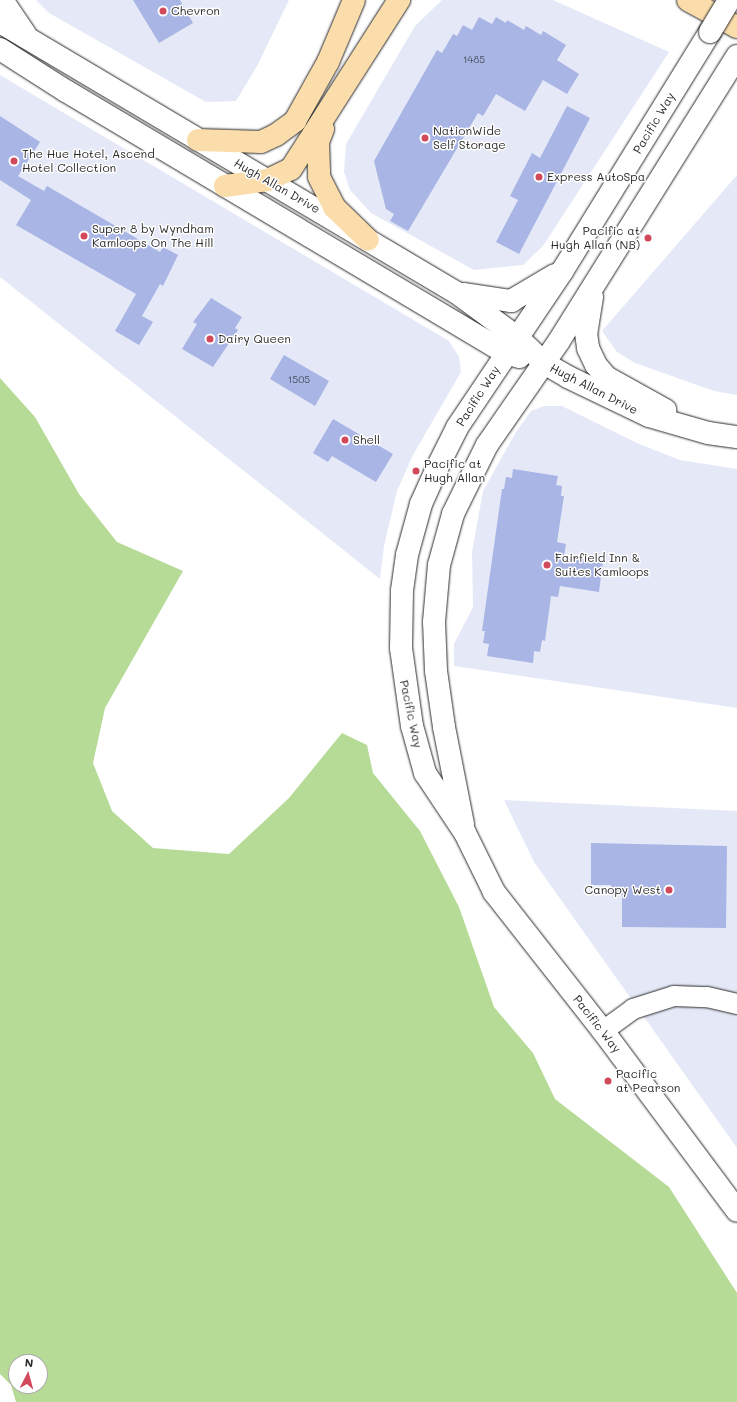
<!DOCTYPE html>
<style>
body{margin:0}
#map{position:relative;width:737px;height:1402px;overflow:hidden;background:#fff;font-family:Mali,sans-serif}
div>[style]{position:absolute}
.built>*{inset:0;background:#e5e9f7}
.green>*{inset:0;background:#b6db97}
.building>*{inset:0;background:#a8b5e5}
.roads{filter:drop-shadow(0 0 1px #2b2b2b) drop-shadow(0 0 1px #2b2b2b)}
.street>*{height:20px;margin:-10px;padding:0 10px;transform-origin:10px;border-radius:10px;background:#fff}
.secondary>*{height:22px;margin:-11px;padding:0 11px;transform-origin:11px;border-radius:11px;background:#fff}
.highway>*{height:22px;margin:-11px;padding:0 11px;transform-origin:11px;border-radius:11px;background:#fbddab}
.bridges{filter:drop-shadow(0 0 1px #2b2b2b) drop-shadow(0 0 1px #2b2b2b)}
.secondary-bridge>*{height:22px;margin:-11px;padding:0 11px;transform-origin:11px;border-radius:11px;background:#fff}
.dots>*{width:11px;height:11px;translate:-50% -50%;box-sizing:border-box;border:2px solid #fff;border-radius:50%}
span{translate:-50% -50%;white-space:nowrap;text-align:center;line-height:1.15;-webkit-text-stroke:3px #fff;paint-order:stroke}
.number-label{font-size:10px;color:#4a4e5a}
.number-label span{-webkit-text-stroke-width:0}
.poi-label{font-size:12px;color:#2b2b2b}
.left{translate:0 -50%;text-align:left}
.right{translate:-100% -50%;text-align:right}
.street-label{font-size:12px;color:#2b2b2b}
.north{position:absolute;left:8px;top:1354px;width:40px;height:40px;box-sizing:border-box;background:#fff;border:1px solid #aaa;border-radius:50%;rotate:6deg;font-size:11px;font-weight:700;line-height:16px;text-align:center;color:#2b2b2b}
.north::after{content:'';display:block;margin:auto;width:14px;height:18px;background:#d1495b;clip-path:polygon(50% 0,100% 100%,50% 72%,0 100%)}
</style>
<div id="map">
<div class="built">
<i style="clip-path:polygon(36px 0,289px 0,257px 66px,236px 101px,206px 102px,49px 13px)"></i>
<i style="clip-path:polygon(442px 0,553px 0,669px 52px,543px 246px,523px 265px,474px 270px,371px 213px,350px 190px,344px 172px,346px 144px,415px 26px)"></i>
<i style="clip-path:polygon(0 75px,449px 341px,459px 357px,461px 372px,413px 455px,397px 491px,384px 546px,380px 579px,0 277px)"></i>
<i style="clip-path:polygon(737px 175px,737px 395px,714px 391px,635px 363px,617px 352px,602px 331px)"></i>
<i style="clip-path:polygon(544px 406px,562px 406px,639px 444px,680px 460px,737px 469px,737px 708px,454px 666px,454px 644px,473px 607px,472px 552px,483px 491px,516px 432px,531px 411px)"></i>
<i style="clip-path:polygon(504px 800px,737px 811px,737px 1148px,534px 862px)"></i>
</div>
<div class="green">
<i style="clip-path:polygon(evenodd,0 378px,35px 417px,79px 494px,117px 542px,183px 571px,105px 708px,93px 763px,112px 811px,153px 848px,229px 854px,289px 798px,342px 733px,367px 745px,373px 773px,420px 831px,459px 907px,494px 1007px,533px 1053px,555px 1099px,669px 1187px,737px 1293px,737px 1402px,16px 1402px,11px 1385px,0 1374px,0 378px,16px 1362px,40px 1362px,40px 1386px,16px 1386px,16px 1362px)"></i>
</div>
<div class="building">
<i style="clip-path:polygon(133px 0,180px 0,193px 23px,159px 43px)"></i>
<i style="clip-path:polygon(479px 17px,492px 24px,496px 17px,506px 23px,507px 20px,524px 30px,526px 26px,541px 35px,543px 31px,566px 45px,557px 60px,579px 74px,567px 94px,543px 80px,525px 111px,496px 94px,483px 116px,478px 113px,408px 231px,390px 221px,394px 214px,386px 209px,374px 161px,437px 50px,442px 53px,453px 34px,457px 36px,463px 25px,472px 30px)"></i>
<i style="clip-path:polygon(567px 106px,590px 118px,519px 254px,496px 242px,518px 200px,510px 196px,532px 153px,540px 158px)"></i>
<i style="clip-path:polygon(0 116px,40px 142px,18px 176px,44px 191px,47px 186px,160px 252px,163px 247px,178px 255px,163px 286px,160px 284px,142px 316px,153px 322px,139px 345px,115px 331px,136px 294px,16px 225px,31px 200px,0 180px)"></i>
<i style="clip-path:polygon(211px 298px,242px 317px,235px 328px,238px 330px,213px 367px,182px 349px,197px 324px,193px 322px)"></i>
<i style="clip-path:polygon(284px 355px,329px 381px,315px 406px,270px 379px)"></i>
<i style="clip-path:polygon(333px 419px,393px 454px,376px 482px,332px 456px,328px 462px,313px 453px)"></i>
<i style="clip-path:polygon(513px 469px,558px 476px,556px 485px,562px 486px,561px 496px,564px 496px,557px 542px,566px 544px,564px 556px,603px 561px,599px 592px,560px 586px,558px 597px,551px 596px,545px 641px,542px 640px,540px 652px,534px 651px,533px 663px,487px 656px,489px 644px,483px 643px,485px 631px,482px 631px,502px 489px,504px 489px,506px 477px,512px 478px)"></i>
<i style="clip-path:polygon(591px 843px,727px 846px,726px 928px,622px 927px,622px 895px,611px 895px,611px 885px,591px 885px)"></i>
</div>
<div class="roads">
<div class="street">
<i style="left:603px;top:1031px;width:37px;rotate:-36deg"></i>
<i style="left:633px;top:1009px;width:43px;rotate:-17.6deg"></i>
<i style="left:674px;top:996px;width:33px;rotate:2deg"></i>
<i style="left:707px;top:997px;width:31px;rotate:13deg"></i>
</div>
<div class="secondary">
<i style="left:2px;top:0;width:41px;rotate:55.9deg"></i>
<i style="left:0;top:22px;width:531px;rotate:30.67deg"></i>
<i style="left:457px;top:293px;width:74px;rotate:36.3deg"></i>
<i style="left:517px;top:337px;width:37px;rotate:44deg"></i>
<i style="left:544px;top:363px;width:28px;rotate:30deg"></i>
<i style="left:568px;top:377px;width:90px;rotate:25.7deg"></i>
<i style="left:649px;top:416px;width:61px;rotate:16.1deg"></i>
<i style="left:708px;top:433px;width:29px;rotate:8deg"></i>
<i style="left:710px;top:32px;width:280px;rotate:121.7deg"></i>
<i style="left:563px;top:270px;width:190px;rotate:123.9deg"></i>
<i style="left:457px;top:428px;width:42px;rotate:116.6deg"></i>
<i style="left:438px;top:466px;width:42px;rotate:114.1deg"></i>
<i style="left:421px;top:504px;width:53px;rotate:105.4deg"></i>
<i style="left:407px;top:555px;width:36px;rotate:98deg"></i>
<i style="left:402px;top:591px;width:57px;rotate:91deg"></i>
<i style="left:401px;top:648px;width:79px;rotate:82deg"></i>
<i style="left:412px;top:726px;width:49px;rotate:74.5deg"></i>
<i style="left:425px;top:773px;width:72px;rotate:56.3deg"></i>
<i style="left:465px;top:833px;width:66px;rotate:63.8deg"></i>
<i style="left:494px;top:892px;width:177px;rotate:51.9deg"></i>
<i style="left:603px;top:1031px;width:224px;rotate:53.3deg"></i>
<i style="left:0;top:49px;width:78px;rotate:32.5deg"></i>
<i style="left:66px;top:91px;width:512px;rotate:30.77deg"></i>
<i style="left:506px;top:353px;width:14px;rotate:17deg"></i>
<i style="left:463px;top:294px;width:49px;rotate:8.3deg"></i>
<i style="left:511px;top:301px;width:51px;rotate:-30.6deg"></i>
<i style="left:592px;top:297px;width:36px;rotate:99deg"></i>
<i style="left:586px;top:333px;width:15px;rotate:82deg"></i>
<i style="left:588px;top:348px;width:19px;rotate:65deg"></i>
<i style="left:596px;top:365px;width:16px;rotate:50deg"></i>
<i style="left:606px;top:377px;width:68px;rotate:29.2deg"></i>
<i style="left:463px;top:824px;width:99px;rotate:-101.1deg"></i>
<i style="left:444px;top:727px;width:57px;rotate:-98.1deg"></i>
<i style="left:436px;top:671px;width:49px;rotate:-92.3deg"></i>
<i style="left:434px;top:622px;width:57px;rotate:-85deg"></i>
<i style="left:439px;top:565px;width:53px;rotate:-74.6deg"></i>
<i style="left:453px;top:514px;width:77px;rotate:-63.8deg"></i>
<i style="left:487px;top:445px;width:126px;rotate:-55.3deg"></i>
<i style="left:559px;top:341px;width:336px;rotate:-58deg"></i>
</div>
<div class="highway">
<i style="left:688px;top:0;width:56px;rotate:28.9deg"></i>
<i style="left:323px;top:129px;width:14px;rotate:111deg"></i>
<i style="left:318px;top:142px;width:35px;rotate:88deg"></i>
<i style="left:319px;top:177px;width:34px;rotate:63deg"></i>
<i style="left:334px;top:207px;width:47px;rotate:44.1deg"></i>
<i style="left:198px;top:140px;width:63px;rotate:1.8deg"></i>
<i style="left:261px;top:142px;width:17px;rotate:-25deg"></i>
<i style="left:276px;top:135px;width:24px;rotate:-36deg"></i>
<i style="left:295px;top:121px;width:68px;rotate:-60.8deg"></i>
<i style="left:328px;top:62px;width:67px;rotate:-67.2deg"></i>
<i style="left:225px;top:186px;width:43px;rotate:-7.9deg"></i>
<i style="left:268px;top:180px;width:25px;rotate:-26deg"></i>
<i style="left:291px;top:169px;width:201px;rotate:-57.4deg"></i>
</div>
</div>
<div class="bridges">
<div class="secondary-bridge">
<i style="left:710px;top:32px;width:37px;rotate:-59deg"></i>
</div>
</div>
<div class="dots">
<i style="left:163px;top:11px;background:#d1495b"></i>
<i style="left:425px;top:138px;background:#d1495b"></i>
<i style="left:14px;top:161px;background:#d1495b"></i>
<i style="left:539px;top:177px;background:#d1495b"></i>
<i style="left:84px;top:236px;background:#d1495b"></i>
<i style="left:648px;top:238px;background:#d1495b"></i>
<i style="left:210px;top:339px;background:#d1495b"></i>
<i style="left:345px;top:440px;background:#d1495b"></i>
<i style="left:416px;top:471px;background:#d1495b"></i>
<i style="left:547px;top:565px;background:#d1495b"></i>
<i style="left:669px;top:890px;background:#d1495b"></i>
<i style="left:608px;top:1081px;background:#d1495b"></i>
</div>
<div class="number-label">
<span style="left:474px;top:60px">1485</span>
<span style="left:299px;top:380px">1505</span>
</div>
<div class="poi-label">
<span class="left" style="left:171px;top:11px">Chevron</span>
<span class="left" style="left:433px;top:138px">NationWide<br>Self Storage</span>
<span class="left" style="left:22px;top:161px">The Hue Hotel, Ascend<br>Hotel Collection</span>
<span class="left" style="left:547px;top:177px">Express AutoSpa</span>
<span class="left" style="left:92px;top:236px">Super 8 by Wyndham<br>Kamloops On The Hill</span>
<span class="right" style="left:640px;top:238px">Pacific at<br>Hugh Allan (NB)</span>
<span class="left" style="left:218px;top:339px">Dairy Queen</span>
<span class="left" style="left:353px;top:440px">Shell</span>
<span class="left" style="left:424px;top:471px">Pacific at<br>Hugh Allan</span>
<span class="left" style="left:555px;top:565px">Fairfield Inn &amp;<br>Suites Kamloops</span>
<span class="right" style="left:661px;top:890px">Canopy West</span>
<span class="left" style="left:616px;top:1081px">Pacific<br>at Pearson</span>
</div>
<div class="street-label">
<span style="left:654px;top:123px;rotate:-59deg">Pacific Way</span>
<span style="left:277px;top:186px;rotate:30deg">Hugh Allan Drive</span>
<span style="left:594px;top:389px;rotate:27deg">Hugh Allan Drive</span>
<span style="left:478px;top:396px;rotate:-57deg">Pacific Way</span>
<span style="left:411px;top:714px;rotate:78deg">Pacific Way</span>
<span style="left:597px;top:1024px;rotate:52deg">Pacific Way</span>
</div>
<div class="north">N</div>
</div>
